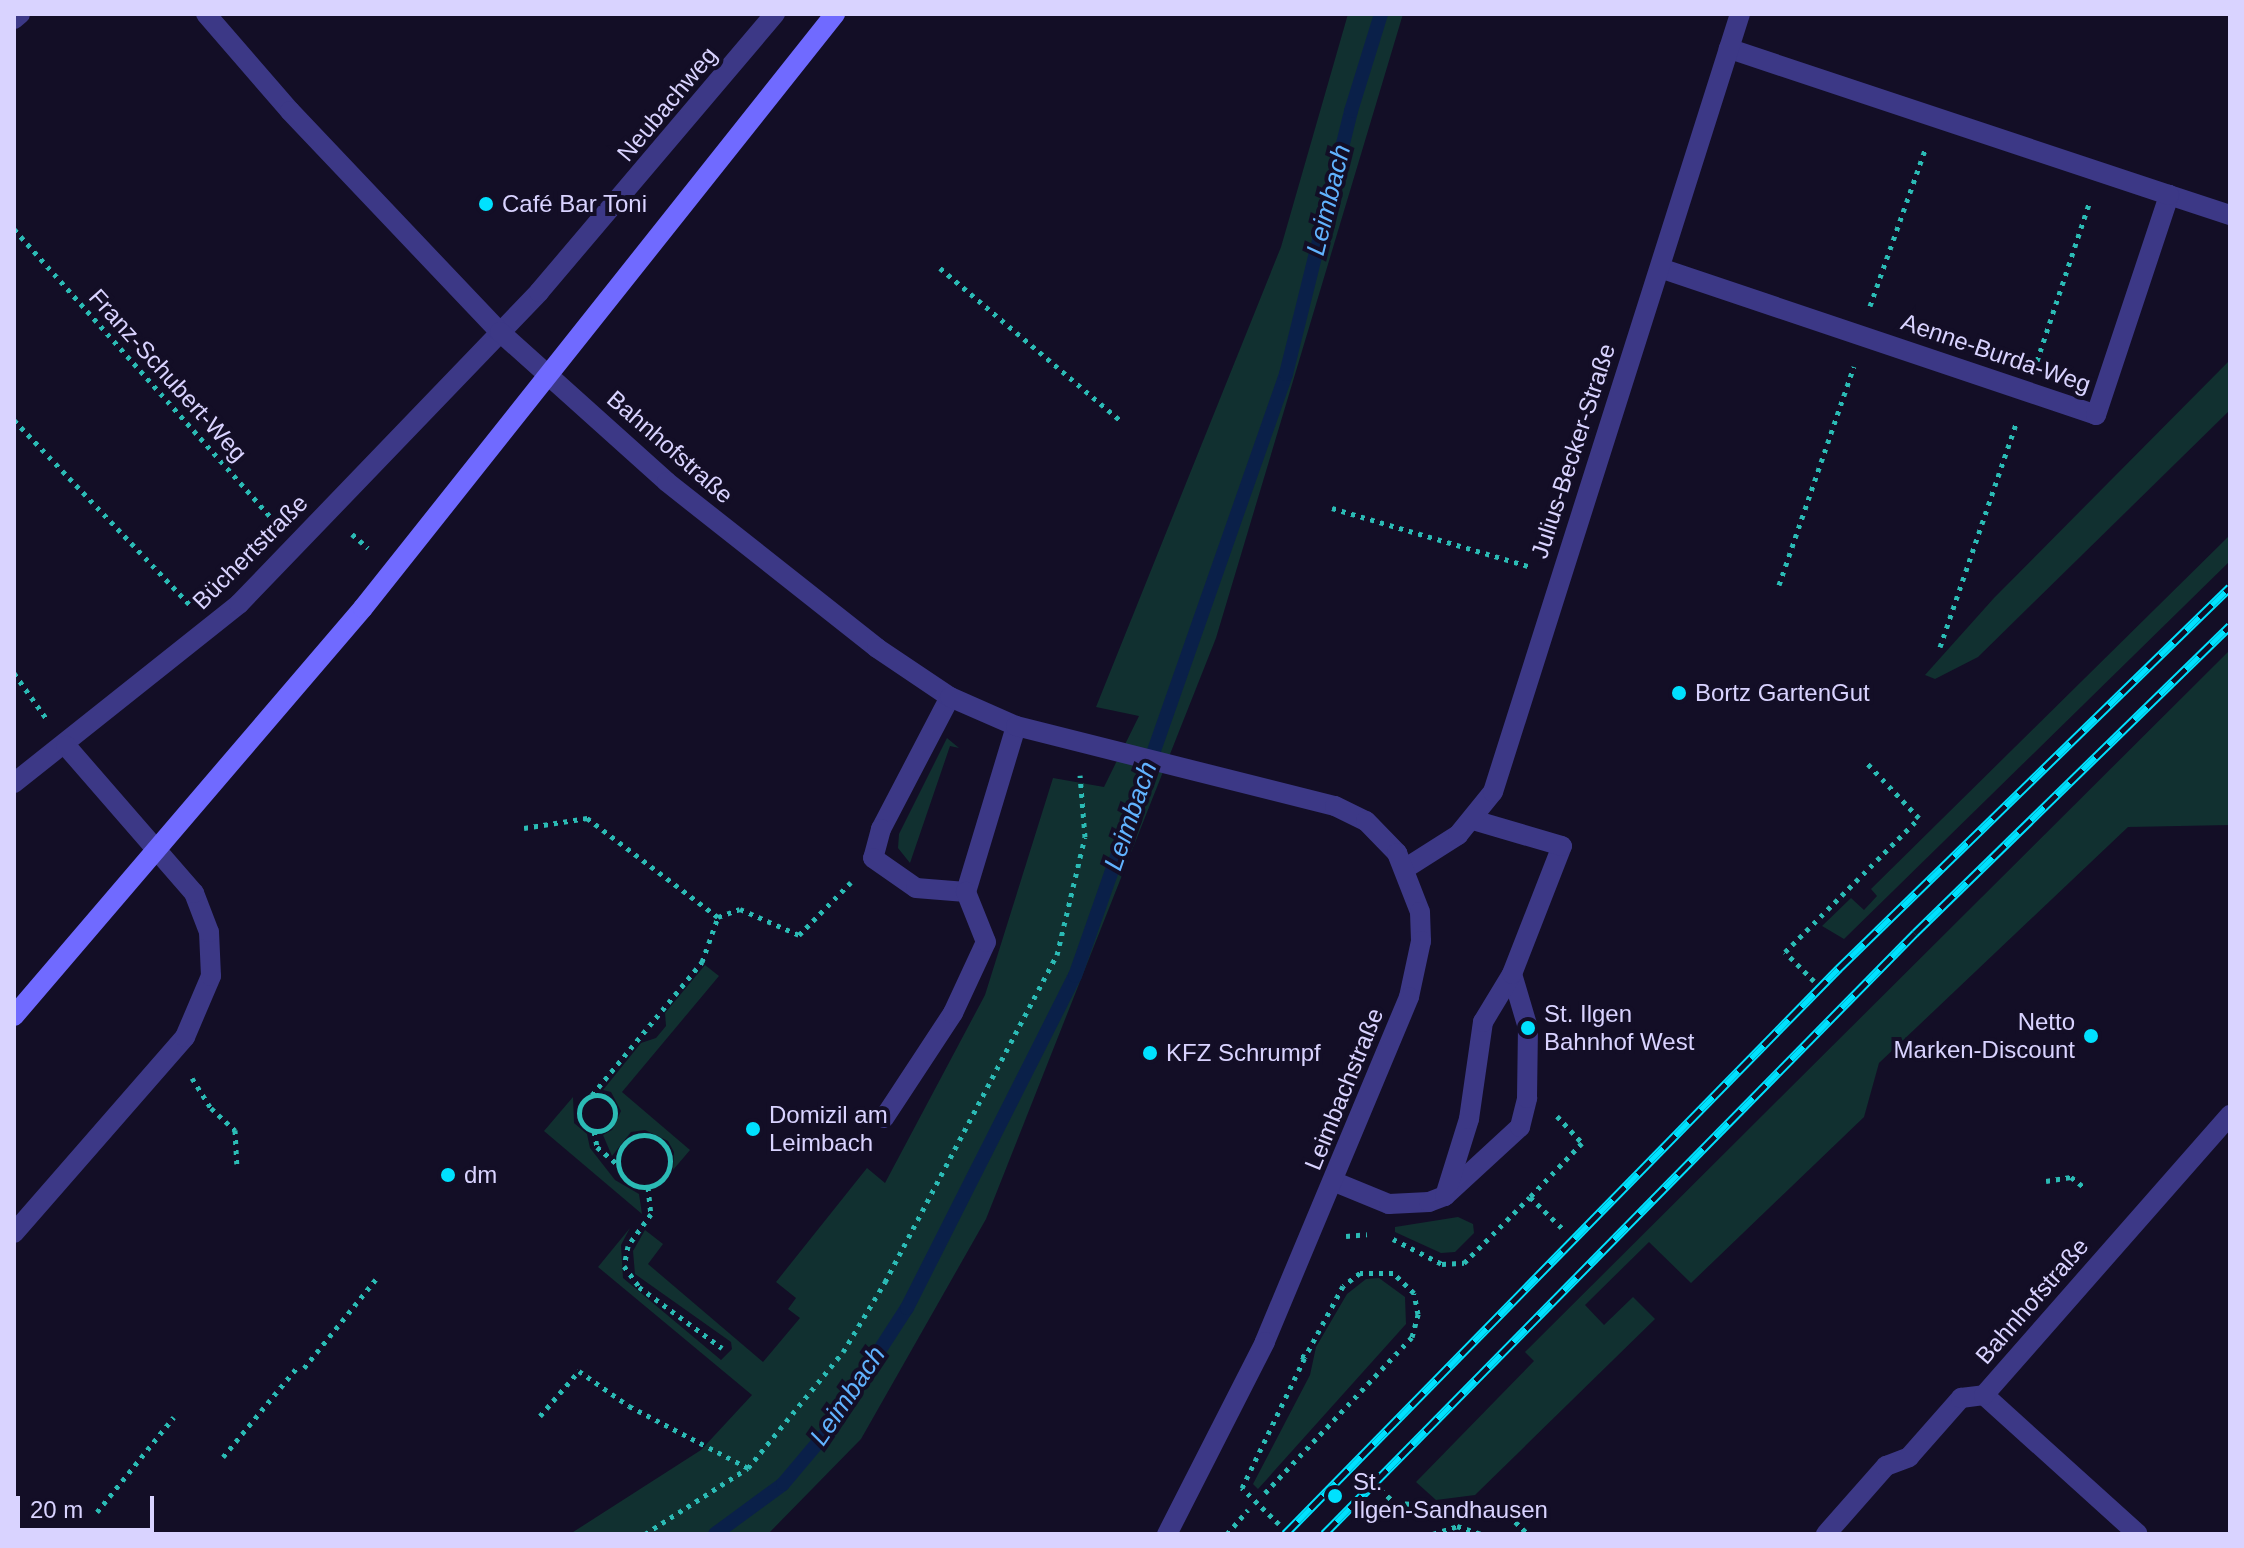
<!DOCTYPE html>
<meta charset="utf-8">
<style>
body{margin:0}
#map{position:relative;width:2244px;height:1548px;overflow:hidden;background:#130e26;font-family:Helvetica,sans-serif}
div>[style]{position:absolute}
.green>*{inset:0;background:#113030}
.stream>*{height:14px;margin:-7px;padding:0 7px;transform-origin:7px;border-radius:7px;background:#0a2049}
.path>*{height:5px;margin-top:-2.5px;transform-origin:0;background:repeating-linear-gradient(90deg,#2bbbb5 0 4px,transparent 0 10px)}
.path>.ring{margin:-2.5px;padding:0;box-sizing:content-box;background:none;border:5px solid #2bbbb5;border-radius:50%}
.service>*{height:20px;margin:-10px;padding:0 10px;transform-origin:10px;border-radius:10px;background:#3c3886}
.minor>*{height:20px;margin:-10px;padding:0 10px;transform-origin:10px;border-radius:10px;background:#3c3886}
.tertiary>*{height:20px;margin:-10px;padding:0 10px;transform-origin:10px;border-radius:10px;background:#3c3886}
.secondary>*{height:20px;margin:-10px;padding:0 10px;transform-origin:10px;border-radius:10px;background:#706aff}
.rail>*{height:9px;margin-top:-4.5px;transform-origin:0;background:repeating-linear-gradient(90deg,#130e26 0 18px,#00e1fe 0 36px);box-sizing:border-box;border-block:2px solid #00e1fe}
.dots>*{width:22px;height:22px;translate:-50% -50%;box-sizing:border-box;border:4px solid #130e26;border-radius:50%}
span{translate:-50% -50%;white-space:nowrap;text-align:center;line-height:1.15;-webkit-text-stroke:8px #130e26;paint-order:stroke}
.street-label{font-size:24px;color:#d9d3ff}
.poi-label{font-size:24px;color:#d9d3ff}
.left{translate:0 -50%;text-align:left}
.right{translate:-100% -50%;text-align:right}
.water-label{font-size:26px;color:#61b3ff;font-style:italic}
.frame{position:absolute;inset:0;border:16px solid #d9d3ff;pointer-events:none}
.scale{position:absolute;left:16px;top:1496px;width:138px;height:36px;box-sizing:border-box;border:4px solid #d9d3ff;border-top:0;padding-left:10px;font-size:24px;line-height:28px;white-space:nowrap;color:#d9d3ff;-webkit-text-stroke:6px #130e26;paint-order:stroke}
</style>
<div id="map">
<div class="green">
<i style="clip-path:polygon(1348px 14px,1403px 14px,1216px 638px,986px 1219px,861px 1439px,768px 1534px,570px 1534px,701px 1450px,752px 1395px,598px 1267px,630px 1228px,621px 1245px,623px 1278px,721px 1360px,732px 1349px,731px 1342px,635px 1274px,633px 1251px,645px 1230px,663px 1244px,648px 1264px,763px 1362px,800px 1318px,788px 1309px,796px 1298px,776px 1282px,867px 1168px,885px 1183px,985px 995px,1053px 778px,1104px 787px,1139px 716px,1096px 707px,1281px 247px)"></i>
<i style="clip-path:polygon(2230px 360px,2230px 410px,1978px 657px,1935px 679px,1925px 675px,1994px 598px)"></i>
<i style="clip-path:polygon(2230px 535px,2230px 561px,1844px 939px,1822px 926px,1851px 898px,1864px 910px,1877px 896px,1871px 889px)"></i>
<i style="clip-path:polygon(2230px 650px,2230px 825px,2128px 827px,1879px 1063px,1864px 1117px,1691px 1283px,1649px 1242px,1585px 1305px,1604px 1325px,1633px 1297px,1655px 1319px,1475px 1495px,1436px 1500px,1416px 1482px,1534px 1361px,1525px 1352px)"></i>
<i style="clip-path:polygon(947px 738px,959px 748px,950px 746px,910px 863px,898px 848px,899px 834px)"></i>
<i style="clip-path:polygon(705px 965px,719px 976px,622px 1092px,690px 1150px,673px 1170px,674px 1152px,668px 1141px,645px 1130px,631px 1132px,612px 1156px,603px 1135px,612px 1130px,621px 1111px,611px 1092px,603px 1090px,641px 1043px,656px 1038px,666px 1026px,665px 1013px)"></i>
<i style="clip-path:polygon(573px 1097px,574px 1123px,587px 1134px,590px 1148px,615px 1180px,639px 1194px,642px 1214px,544px 1131px)"></i>
<i style="clip-path:polygon(1458px 1217px,1473px 1224px,1474px 1233px,1455px 1252px,1441px 1253px,1395px 1232px,1395px 1227px)"></i>
<i style="clip-path:polygon(1379px 1278px,1405px 1297px,1406px 1324px,1258px 1489px,1253px 1484px,1310px 1375px,1316px 1347px,1347px 1294px,1366px 1279px)"></i>
</div>
<div class="stream">
<i style="left:715px;top:1534px;width:84px;rotate:-36.3deg"></i>
<i style="left:783px;top:1484px;width:67px;rotate:-49.9deg"></i>
<i style="left:826px;top:1433px;width:149px;rotate:-57.1deg"></i>
<i style="left:907px;top:1308px;width:372px;rotate:-63.2deg"></i>
<i style="left:1075px;top:976px;width:638px;rotate:-70.68deg"></i>
<i style="left:1286px;top:374px;width:271px;rotate:-76.1deg"></i>
<i style="left:1351px;top:111px;width:102px;rotate:-72.8deg"></i>
</div>
<div class="path">
<i style="left:14px;top:229px;width:391px;rotate:48.3deg"></i>
<i style="left:940px;top:268px;width:236px;rotate:40.2deg"></i>
<i style="left:1870px;top:306px;width:165px;rotate:-70.6deg"></i>
<i style="left:2037px;top:361px;width:165px;rotate:-71.7deg"></i>
<i style="left:14px;top:420px;width:254px;rotate:46.4deg"></i>
<i style="left:1332px;top:508px;width:208px;rotate:16.5deg"></i>
<i style="left:352px;top:534px;width:21px;rotate:41deg"></i>
<i style="left:1779px;top:585px;width:231px;rotate:-71.1deg"></i>
<i style="left:1940px;top:647px;width:236px;rotate:-71.2deg"></i>
<i style="left:14px;top:673px;width:55px;rotate:54.6deg"></i>
<i style="left:524px;top:828px;width:64px;rotate:-9deg"></i>
<i style="left:587px;top:818px;width:164px;rotate:37.1deg"></i>
<i style="left:718px;top:917px;width:23px;rotate:-20deg"></i>
<i style="left:740px;top:909px;width:64px;rotate:23.8deg"></i>
<i style="left:799px;top:935px;width:74px;rotate:-45.5deg"></i>
<i style="left:1814px;top:981px;width:41px;rotate:-135deg"></i>
<i style="left:1785px;top:952px;width:190px;rotate:-45deg"></i>
<i style="left:1919px;top:818px;width:77px;rotate:-133.4deg"></i>
<i style="left:192px;top:1078px;width:36px;rotate:58deg"></i>
<i style="left:211px;top:1108px;width:33px;rotate:43deg"></i>
<i style="left:235px;top:1130px;width:34px;rotate:87deg"></i>
<i class="ring" style="left:579px;top:1095px;width:31px;height:31px"></i>
<i style="left:592px;top:1095px;width:173px;rotate:-50.4deg"></i>
<i style="left:702px;top:962px;width:48px;rotate:-70.4deg"></i>
<i style="left:1557px;top:1116px;width:37px;rotate:47deg"></i>
<i style="left:1582px;top:1143px;width:75px;rotate:133.9deg"></i>
<i style="left:1530px;top:1197px;width:47px;rotate:44.1deg"></i>
<i style="left:594px;top:1131px;width:16px;rotate:79deg"></i>
<i style="left:597px;top:1147px;width:26px;rotate:40deg"></i>
<i class="ring" style="left:618px;top:1135px;width:47px;height:47px"></i>
<i style="left:2046px;top:1181px;width:25px;rotate:-9deg"></i>
<i style="left:2071px;top:1177px;width:16px;rotate:38deg"></i>
<i style="left:648px;top:1187px;width:27px;rotate:84deg"></i>
<i style="left:651px;top:1214px;width:39px;rotate:126deg"></i>
<i style="left:628px;top:1246px;width:20px;rotate:101deg"></i>
<i style="left:624px;top:1266px;width:26px;rotate:54deg"></i>
<i style="left:639px;top:1287px;width:103px;rotate:36.3deg"></i>
<i style="left:1346px;top:1236px;width:21px;rotate:-5deg"></i>
<i style="left:1393px;top:1239px;width:55px;rotate:27deg"></i>
<i style="left:1442px;top:1264px;width:22px;rotate:-3deg"></i>
<i style="left:1464px;top:1263px;width:93px;rotate:-45deg"></i>
<i style="left:304px;top:1368px;width:114px;rotate:-51deg"></i>
<i style="left:540px;top:1416px;width:60px;rotate:-49.1deg"></i>
<i style="left:579px;top:1371px;width:61px;rotate:35deg"></i>
<i style="left:629px;top:1406px;width:134px;rotate:27.5deg"></i>
<i style="left:223px;top:1457px;width:119px;rotate:-50.4deg"></i>
<i style="left:1380px;top:1489px;width:21px;rotate:43deg"></i>
<i style="left:1395px;top:1503px;width:106px;rotate:2.7deg"></i>
<i style="left:1501px;top:1508px;width:37px;rotate:44deg"></i>
<i style="left:1265px;top:1493px;width:214px;rotate:-46.7deg"></i>
<i style="left:1412px;top:1337px;width:24px;rotate:-75deg"></i>
<i style="left:1418px;top:1314px;width:21px;rotate:-101deg"></i>
<i style="left:1414px;top:1293px;width:29px;rotate:-136deg"></i>
<i style="left:1393px;top:1273px;width:33px;rotate:180deg"></i>
<i style="left:1360px;top:1273px;width:21px;rotate:143deg"></i>
<i style="left:1343px;top:1286px;width:81px;rotate:118.2deg"></i>
<i style="left:1305px;top:1357px;width:9px;rotate:-162deg"></i>
<i style="left:97px;top:1512px;width:122px;rotate:-51deg"></i>
<i style="left:1279px;top:1524px;width:52px;rotate:-135.8deg"></i>
<i style="left:1242px;top:1488px;width:145px;rotate:-64.3deg"></i>
<i style="left:645px;top:1534px;width:122px;rotate:-32.7deg"></i>
<i style="left:748px;top:1468px;width:150px;rotate:-50.7deg"></i>
<i style="left:843px;top:1352px;width:82px;rotate:-59deg"></i>
<i style="left:885px;top:1282px;width:369px;rotate:-62.3deg"></i>
<i style="left:1057px;top:955px;width:121px;rotate:-76.7deg"></i>
<i style="left:1085px;top:837px;width:62px;rotate:-94.6deg"></i>
<i style="left:1227px;top:1534px;width:32px;rotate:-49deg"></i>
<i style="left:1433px;top:1534px;width:25px;rotate:-18deg"></i>
<i style="left:1457px;top:1526px;width:26px;rotate:18deg"></i>
</div>
<div class="service">
<i style="left:2169px;top:195px;width:64px;rotate:18.2deg"></i>
<i style="left:1660px;top:268px;width:460px;rotate:18.6deg"></i>
<i style="left:2096px;top:415px;width:232px;rotate:-71.6deg"></i>
<i style="left:2169px;top:195px;width:464px;rotate:-161.6deg"></i>
<i style="left:950px;top:697px;width:149px;rotate:117.6deg"></i>
<i style="left:881px;top:829px;width:30px;rotate:105deg"></i>
<i style="left:873px;top:858px;width:52px;rotate:34.9deg"></i>
<i style="left:916px;top:888px;width:50px;rotate:4.6deg"></i>
<i style="left:966px;top:892px;width:173px;rotate:-73.2deg"></i>
<i style="left:884px;top:1118px;width:126px;rotate:-56.7deg"></i>
<i style="left:953px;top:1013px;width:78px;rotate:-65.1deg"></i>
<i style="left:986px;top:942px;width:54px;rotate:-111.8deg"></i>
<i style="left:1335px;top:1182px;width:58px;rotate:22.2deg"></i>
<i style="left:1389px;top:1204px;width:40px;rotate:-2.9deg"></i>
<i style="left:1429px;top:1202px;width:17px;rotate:-21deg"></i>
<i style="left:1445px;top:1196px;width:102px;rotate:-42.6deg"></i>
<i style="left:1520px;top:1127px;width:30px;rotate:-76deg"></i>
<i style="left:1527px;top:1098px;width:70px;rotate:-89.2deg"></i>
<i style="left:1528px;top:1028px;width:56px;rotate:-106.5deg"></i>
<i style="left:1445px;top:1196px;width:81px;rotate:-72.7deg"></i>
<i style="left:1469px;top:1119px;width:98px;rotate:-81.8deg"></i>
<i style="left:1483px;top:1022px;width:56px;rotate:-58.9deg"></i>
<i style="left:1512px;top:974px;width:137px;rotate:-68.7deg"></i>
<i style="left:1562px;top:846px;width:93px;rotate:-163.7deg"></i>
</div>
<div class="minor">
<i style="left:14px;top:19px;width:8px;rotate:-40deg"></i>
<i style="left:14px;top:783px;width:288px;rotate:-38.5deg"></i>
<i style="left:239px;top:604px;width:433px;rotate:-46.1deg"></i>
<i style="left:539px;top:292px;width:365px;rotate:-49.7deg"></i>
<i style="left:1406px;top:868px;width:62px;rotate:-32.4deg"></i>
<i style="left:1458px;top:835px;width:55px;rotate:-50.9deg"></i>
<i style="left:1493px;top:792px;width:816px;rotate:-72.39deg"></i>
<i style="left:14px;top:1233px;width:260px;rotate:-48.9deg"></i>
<i style="left:185px;top:1037px;width:66px;rotate:-66.9deg"></i>
<i style="left:211px;top:976px;width:44px;rotate:-92.6deg"></i>
<i style="left:209px;top:932px;width:42px;rotate:-111deg"></i>
<i style="left:194px;top:893px;width:195px;rotate:-131deg"></i>
<i style="left:1984px;top:1395px;width:207px;rotate:42.1deg"></i>
<i style="left:1826px;top:1534px;width:91px;rotate:-48.6deg"></i>
<i style="left:1886px;top:1466px;width:25px;rotate:-21deg"></i>
<i style="left:1909px;top:1457px;width:79px;rotate:-48.6deg"></i>
<i style="left:1961px;top:1398px;width:23px;rotate:-7deg"></i>
<i style="left:1984px;top:1395px;width:373px;rotate:-48.7deg"></i>
</div>
<div class="tertiary">
<i style="left:206px;top:14px;width:128px;rotate:49.1deg"></i>
<i style="left:290px;top:111px;width:305px;rotate:46.5deg"></i>
<i style="left:500px;top:332px;width:224px;rotate:41.9deg"></i>
<i style="left:667px;top:482px;width:268px;rotate:38.3deg"></i>
<i style="left:877px;top:648px;width:88px;rotate:33.9deg"></i>
<i style="left:950px;top:697px;width:72px;rotate:23.7deg"></i>
<i style="left:1016px;top:726px;width:329px;rotate:14.1deg"></i>
<i style="left:1335px;top:806px;width:34px;rotate:26deg"></i>
<i style="left:1366px;top:821px;width:45px;rotate:45.9deg"></i>
<i style="left:1397px;top:853px;width:63px;rotate:68.7deg"></i>
<i style="left:1420px;top:912px;width:29px;rotate:88deg"></i>
<i style="left:1421px;top:941px;width:57px;rotate:102.1deg"></i>
<i style="left:1409px;top:997px;width:374px;rotate:112.7deg"></i>
<i style="left:1265px;top:1342px;width:216px;rotate:117deg"></i>
</div>
<div class="secondary">
<i style="left:14px;top:1016px;width:537px;rotate:-49.46deg"></i>
<i style="left:363px;top:608px;width:759px;rotate:-51.53deg"></i>
</div>
<div class="rail">
<i style="left:1285px;top:1534px;width:791px;rotate:-45.61deg"></i>
<i style="left:1838px;top:969px;width:547px;rotate:-44.26deg"></i>
<i style="left:1324px;top:1534px;width:843px;rotate:-45.48deg"></i>
<i style="left:1915px;top:933px;width:440px;rotate:-44.3deg"></i>
</div>
<div class="dots">
<i style="left:486px;top:204px;background:#00e1fe"></i>
<i style="left:1679px;top:693px;background:#00e1fe"></i>
<i style="left:1528px;top:1028px;background:#00e1fe"></i>
<i style="left:2091px;top:1036px;background:#00e1fe"></i>
<i style="left:1150px;top:1053px;background:#00e1fe"></i>
<i style="left:753px;top:1129px;background:#00e1fe"></i>
<i style="left:448px;top:1175px;background:#00e1fe"></i>
<i style="left:1335px;top:1496px;background:#00e1fe"></i>
</div>
<div class="street-label">
<span style="left:667px;top:104px;rotate:-50deg">Neubachweg</span>
<span style="left:1996px;top:353px;rotate:19deg">Aenne-Burda-Weg</span>
<span style="left:168px;top:375px;rotate:48deg">Franz-Schubert-Weg</span>
<span style="left:670px;top:447px;rotate:41deg">Bahnhofstraße</span>
<span style="left:1573px;top:451px;rotate:-72deg">Julius-Becker-Straße</span>
<span style="left:250px;top:552px;rotate:-45deg">Büchertstraße</span>
<span style="left:1344px;top:1089px;rotate:-68deg">Leimbachstraße</span>
<span style="left:2032px;top:1301px;rotate:-49deg">Bahnhofstraße</span>
</div>
<div class="poi-label">
<span class="left" style="left:502px;top:204px">Café Bar Toni</span>
<span class="left" style="left:1695px;top:693px">Bortz GartenGut</span>
<span class="left" style="left:1544px;top:1028px">St. Ilgen<br>Bahnhof West</span>
<span class="right" style="left:2075px;top:1036px">Netto<br>Marken-Discount</span>
<span class="left" style="left:1166px;top:1053px">KFZ Schrumpf</span>
<span class="left" style="left:769px;top:1129px">Domizil am<br>Leimbach</span>
<span class="left" style="left:464px;top:1175px">dm</span>
<span class="left" style="left:1353px;top:1496px">St.<br>Ilgen-Sandhausen</span>
</div>
<div class="water-label">
<span style="left:1329px;top:200px;rotate:-76deg">Leimbach</span>
<span style="left:1131px;top:816px;rotate:-71deg">Leimbach</span>
<span style="left:848px;top:1396px;rotate:-56deg">Leimbach</span>
</div>
<div class="frame"></div>
<div class="scale">20 m</div>
</div>
